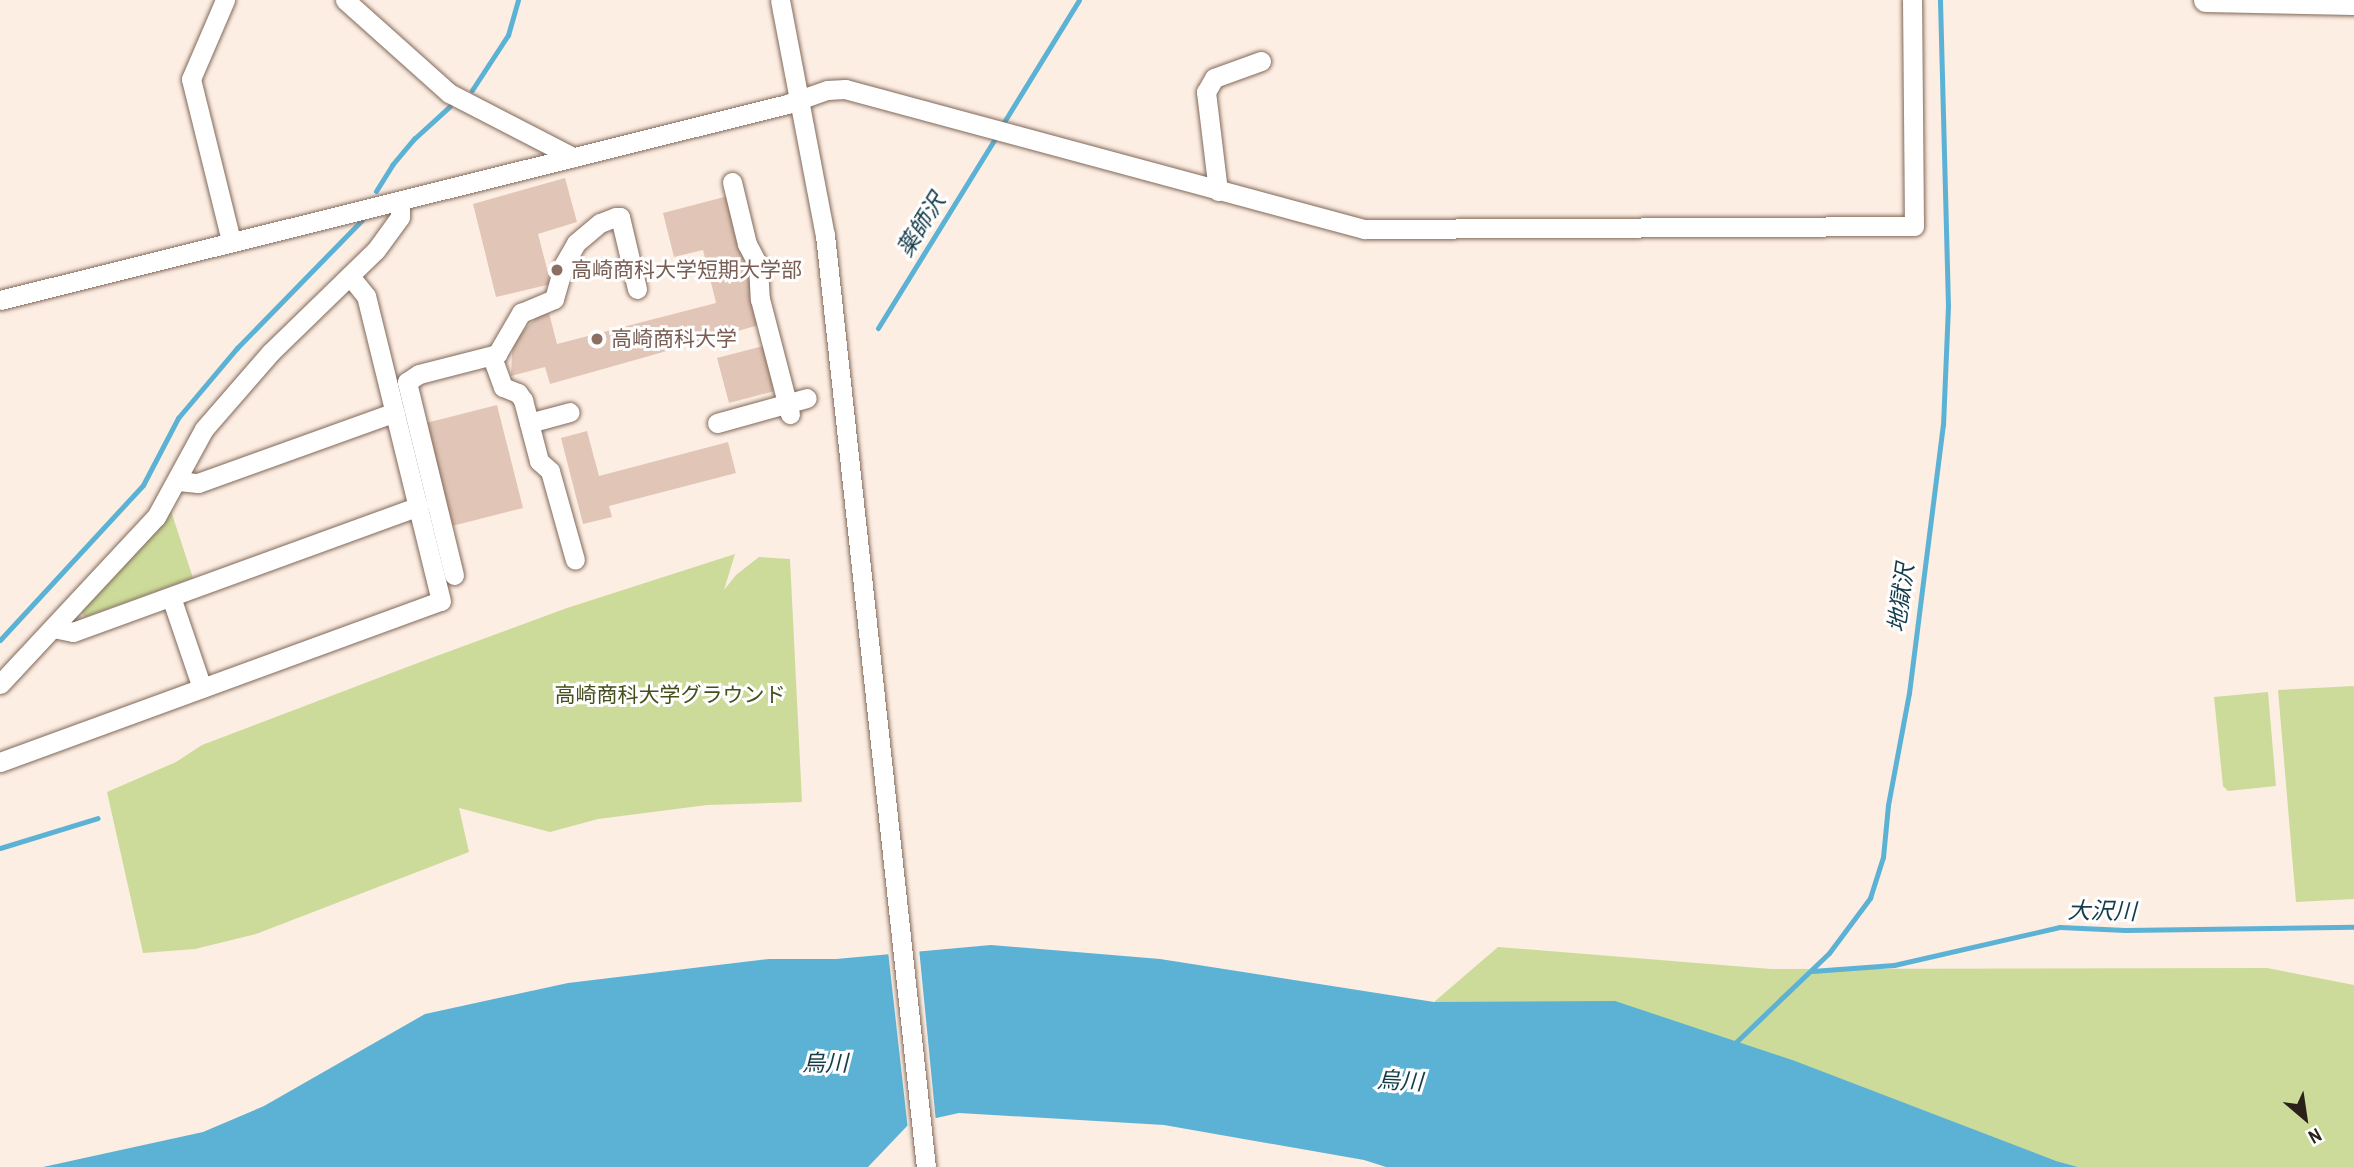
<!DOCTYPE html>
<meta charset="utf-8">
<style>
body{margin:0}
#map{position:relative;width:2354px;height:1167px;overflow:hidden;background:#fdeee3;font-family:"Archivo Narrow","Noto Sans JP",sans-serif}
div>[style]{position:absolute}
.green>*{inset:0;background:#ccdb99}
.water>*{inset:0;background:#5cb2d4}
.pier>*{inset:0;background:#fdeee3}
.stream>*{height:5px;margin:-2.5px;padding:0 2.5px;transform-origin:2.5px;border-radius:2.5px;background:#5cb2d4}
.building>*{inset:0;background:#e1c6b7}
.roads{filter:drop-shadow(0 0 2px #80695a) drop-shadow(0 0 2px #80695a)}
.minor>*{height:19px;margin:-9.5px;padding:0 9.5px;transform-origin:9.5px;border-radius:9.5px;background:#fff}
.major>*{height:24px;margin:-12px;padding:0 12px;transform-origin:12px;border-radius:12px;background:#fff}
.dots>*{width:19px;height:19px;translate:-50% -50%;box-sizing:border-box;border:4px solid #fefefe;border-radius:50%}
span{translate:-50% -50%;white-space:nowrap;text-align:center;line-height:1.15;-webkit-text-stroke:6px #fefefe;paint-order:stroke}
.education-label{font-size:21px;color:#785e54}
.left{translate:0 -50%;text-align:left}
.park-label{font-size:21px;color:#454f1b}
.water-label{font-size:23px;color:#133b49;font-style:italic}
.north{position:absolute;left:2270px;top:1083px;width:70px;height:70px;-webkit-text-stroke:5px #fefefe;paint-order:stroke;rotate:151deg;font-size:19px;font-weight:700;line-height:28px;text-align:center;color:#2b211b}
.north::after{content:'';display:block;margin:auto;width:24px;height:32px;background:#2b211b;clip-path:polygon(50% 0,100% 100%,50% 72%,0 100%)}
</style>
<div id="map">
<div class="green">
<i style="clip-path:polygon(171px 511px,193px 578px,85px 617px,81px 611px,165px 522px)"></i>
<i style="clip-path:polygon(735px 554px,724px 590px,736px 575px,759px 557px,790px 559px,802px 802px,707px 805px,598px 819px,550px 832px,459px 808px,469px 852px,256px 934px,195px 949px,143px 953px,107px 792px,176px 762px,202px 745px,423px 661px,567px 608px)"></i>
<i style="clip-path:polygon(2354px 686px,2354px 899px,2296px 902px,2278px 690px)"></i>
<i style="clip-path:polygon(2268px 692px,2276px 786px,2228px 791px,2223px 786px,2214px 697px)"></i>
<i style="clip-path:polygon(1498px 947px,1771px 969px,2267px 968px,2354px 985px,2354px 1167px,2078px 1167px,1434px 1002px)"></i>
</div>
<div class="water">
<i style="clip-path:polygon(991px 945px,1160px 959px,1434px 1002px,1615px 1001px,1795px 1061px,2056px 1161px,2078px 1167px,1386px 1167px,1364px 1160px,1164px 1125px,959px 1113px,909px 1124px,868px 1167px,43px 1167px,203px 1132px,264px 1106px,425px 1014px,568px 983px,769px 959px,836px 959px)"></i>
</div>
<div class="pier">
<i style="clip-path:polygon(919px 948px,936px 1122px,908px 1130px,888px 951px)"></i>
</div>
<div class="stream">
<i style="left:472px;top:90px;width:66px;rotate:-56.8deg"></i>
<i style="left:508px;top:35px;width:36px;rotate:-74deg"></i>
<i style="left:1004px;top:122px;width:143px;rotate:-58.4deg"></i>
<i style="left:376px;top:191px;width:31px;rotate:-58deg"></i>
<i style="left:392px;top:165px;width:35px;rotate:-50deg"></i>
<i style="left:415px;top:138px;width:47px;rotate:-42.4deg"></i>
<i style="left:878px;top:328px;width:221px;rotate:-58.3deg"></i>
<i style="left:0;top:640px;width:211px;rotate:-47.3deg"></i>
<i style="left:143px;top:485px;width:76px;rotate:-62.4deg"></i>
<i style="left:178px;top:418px;width:92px;rotate:-49.9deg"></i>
<i style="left:237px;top:348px;width:179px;rotate:-45.7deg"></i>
<i style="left:0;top:848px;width:102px;rotate:-17deg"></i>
<i style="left:1812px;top:971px;width:82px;rotate:-4.2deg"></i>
<i style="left:1894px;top:965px;width:170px;rotate:-12.9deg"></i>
<i style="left:2060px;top:927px;width:65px;rotate:2.6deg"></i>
<i style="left:2125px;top:930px;width:229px;rotate:-0.8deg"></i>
<i style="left:1733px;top:1045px;width:133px;rotate:-43.8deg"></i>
<i style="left:1829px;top:953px;width:69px;rotate:-53.3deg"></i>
<i style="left:1870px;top:898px;width:43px;rotate:-72.4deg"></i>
<i style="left:1883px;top:857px;width:52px;rotate:-84.5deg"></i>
<i style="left:1888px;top:805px;width:114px;rotate:-79.4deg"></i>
<i style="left:1909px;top:693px;width:270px;rotate:-82.8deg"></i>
<i style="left:1943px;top:425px;width:119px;rotate:-87.6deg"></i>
<i style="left:1948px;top:306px;width:306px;rotate:-91.5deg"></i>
</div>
<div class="building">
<i style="clip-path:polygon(565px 178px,577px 222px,538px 234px,551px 284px,496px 297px,473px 204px)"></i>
<i style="clip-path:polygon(728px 196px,755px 263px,759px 325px,550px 384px,545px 367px,511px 376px,512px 352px,516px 338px,538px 316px,549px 313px,557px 344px,716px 303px,703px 250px,674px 257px,663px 213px)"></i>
<i style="clip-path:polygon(763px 346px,775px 391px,729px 403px,717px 358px)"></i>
<i style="clip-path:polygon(497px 405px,523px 508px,452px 526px,426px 423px)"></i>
<i style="clip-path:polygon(587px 431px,599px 476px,728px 442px,736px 473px,609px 506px,612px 517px,583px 524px,561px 438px)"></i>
</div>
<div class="roads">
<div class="minor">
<i style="left:225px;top:0;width:86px;rotate:113.3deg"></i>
<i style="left:191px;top:79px;width:167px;rotate:76.1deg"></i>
<i style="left:345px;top:0;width:140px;rotate:41.8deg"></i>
<i style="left:449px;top:93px;width:140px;rotate:27.3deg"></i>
<i style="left:780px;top:0;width:239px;rotate:79.2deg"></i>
<i style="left:825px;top:235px;width:937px;rotate:83.82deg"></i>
<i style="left:732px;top:182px;width:64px;rotate:76.4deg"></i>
<i style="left:747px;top:244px;width:24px;rotate:62deg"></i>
<i style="left:758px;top:265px;width:34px;rotate:87deg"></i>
<i style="left:760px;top:299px;width:119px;rotate:75.4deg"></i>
<i style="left:1218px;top:191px;width:100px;rotate:-96.9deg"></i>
<i style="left:1206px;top:92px;width:16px;rotate:-60deg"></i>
<i style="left:1214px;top:78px;width:50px;rotate:-19.9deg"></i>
<i style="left:0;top:300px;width:811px;rotate:-13.98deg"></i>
<i style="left:787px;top:104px;width:42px;rotate:-19.3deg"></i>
<i style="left:827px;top:90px;width:18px;rotate:-3deg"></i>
<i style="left:845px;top:89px;width:538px;rotate:15.1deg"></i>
<i style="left:1364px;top:229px;width:550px;rotate:-0.31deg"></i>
<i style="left:1914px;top:226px;width:226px;rotate:-90.5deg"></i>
<i style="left:492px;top:357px;width:32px;rotate:70deg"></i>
<i style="left:503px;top:387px;width:16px;rotate:22deg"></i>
<i style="left:518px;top:393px;width:9px;rotate:54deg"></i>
<i style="left:523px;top:400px;width:63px;rotate:75.3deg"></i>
<i style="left:539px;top:461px;width:15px;rotate:42deg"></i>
<i style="left:550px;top:471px;width:92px;rotate:74.3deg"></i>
<i style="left:529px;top:423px;width:42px;rotate:-15deg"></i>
<i style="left:717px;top:423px;width:93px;rotate:-15.5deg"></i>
<i style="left:178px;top:481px;width:20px;rotate:6deg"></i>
<i style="left:198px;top:483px;width:209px;rotate:-19.8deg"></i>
<i style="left:454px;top:575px;width:199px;rotate:-103.7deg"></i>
<i style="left:407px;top:382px;width:14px;rotate:-34deg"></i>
<i style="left:419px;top:374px;width:81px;rotate:-14.4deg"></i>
<i style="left:497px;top:354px;width:48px;rotate:-59.7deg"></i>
<i style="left:521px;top:313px;width:36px;rotate:-23deg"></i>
<i style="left:554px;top:299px;width:36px;rotate:-74deg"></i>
<i style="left:564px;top:264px;width:24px;rotate:-60deg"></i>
<i style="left:576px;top:243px;width:31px;rotate:-40deg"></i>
<i style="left:600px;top:223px;width:17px;rotate:-21deg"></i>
<i style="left:616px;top:217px;width:4px"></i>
<i style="left:620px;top:217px;width:74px;rotate:76.7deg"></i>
<i style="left:171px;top:597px;width:96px;rotate:71.2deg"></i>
<i style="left:53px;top:628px;width:20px;rotate:11deg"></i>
<i style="left:73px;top:632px;width:368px;rotate:-20deg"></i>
<i style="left:0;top:684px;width:229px;rotate:-47deg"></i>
<i style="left:156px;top:517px;width:100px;rotate:-61.4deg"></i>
<i style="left:204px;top:429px;width:102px;rotate:-49deg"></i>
<i style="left:271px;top:352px;width:146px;rotate:-44.2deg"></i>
<i style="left:376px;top:250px;width:41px;rotate:-54deg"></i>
<i style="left:400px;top:217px;width:15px;rotate:-90deg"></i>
<i style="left:0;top:762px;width:469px;rotate:-20.1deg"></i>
<i style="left:441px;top:601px;width:314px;rotate:-103.8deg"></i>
<i style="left:366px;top:296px;width:26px;rotate:-129deg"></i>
</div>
<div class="major">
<i style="left:2206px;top:0;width:148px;rotate:1.2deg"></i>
</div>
</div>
<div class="dots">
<i style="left:557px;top:270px;background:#8d6e63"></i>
<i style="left:597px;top:339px;background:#8d6e63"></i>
</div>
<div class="education-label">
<span class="left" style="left:571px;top:270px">高崎商科大学短期大学部</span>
<span class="left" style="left:611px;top:339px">高崎商科大学</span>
</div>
<div class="park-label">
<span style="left:670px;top:695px">高崎商科大学グラウンド</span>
</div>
<div class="water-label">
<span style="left:921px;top:225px;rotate:-58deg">薬師沢</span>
<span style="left:1901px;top:598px;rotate:-82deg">地獄沢</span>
<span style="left:2102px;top:911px;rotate:1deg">大沢川</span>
<span style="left:825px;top:1063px">烏川</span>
<span style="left:1400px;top:1081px;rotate:3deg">烏川</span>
</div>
<div class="north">N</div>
</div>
